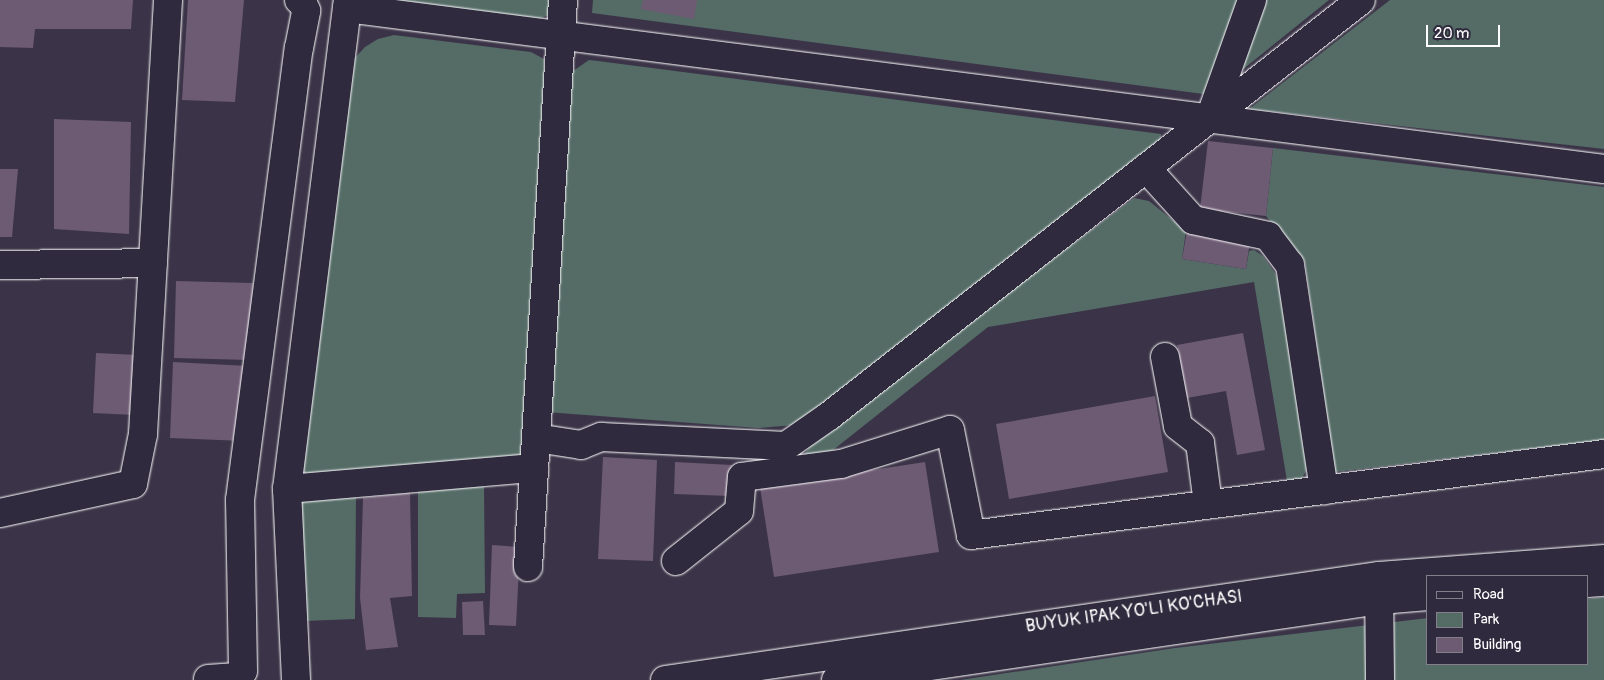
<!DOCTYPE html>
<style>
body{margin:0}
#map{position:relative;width:1604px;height:680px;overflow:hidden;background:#3b3448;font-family:Pangolin,sans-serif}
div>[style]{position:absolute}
.green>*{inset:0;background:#546b66}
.building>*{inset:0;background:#6d5a73}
.roads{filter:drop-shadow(0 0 1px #fff) drop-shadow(0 0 1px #fff)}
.minor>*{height:28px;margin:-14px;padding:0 14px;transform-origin:14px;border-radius:14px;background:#2f2a3d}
span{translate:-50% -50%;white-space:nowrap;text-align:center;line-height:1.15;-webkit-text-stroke:4px #2f2a3d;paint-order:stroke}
.street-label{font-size:18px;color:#fff}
.legend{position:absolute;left:1426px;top:575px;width:162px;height:90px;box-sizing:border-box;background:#2f2a3d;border:1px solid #827f8b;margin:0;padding:6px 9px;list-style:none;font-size:15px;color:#fff}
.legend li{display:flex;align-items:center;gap:10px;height:25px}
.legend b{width:25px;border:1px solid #827f8b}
.scale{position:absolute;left:1426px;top:25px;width:74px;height:22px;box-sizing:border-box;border:2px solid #fff;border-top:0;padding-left:6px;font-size:15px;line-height:18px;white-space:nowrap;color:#fff;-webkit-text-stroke:4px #2f2a3d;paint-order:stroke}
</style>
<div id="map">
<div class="green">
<i style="clip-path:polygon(397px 0,550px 0,549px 15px,536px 20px,402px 4px)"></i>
<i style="clip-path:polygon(593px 0,1329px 0,1211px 95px,592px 13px)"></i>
<i style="clip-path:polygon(1390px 0,1604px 0,1604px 149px,1249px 109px)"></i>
<i style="clip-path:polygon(394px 35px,531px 52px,544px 59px,545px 79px,525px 457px,299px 479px,353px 60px,365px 47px,378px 39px)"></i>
<i style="clip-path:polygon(589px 60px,598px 61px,1161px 134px,1160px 143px,852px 384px,794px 425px,758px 428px,546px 412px,569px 81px,573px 71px)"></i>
<i style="clip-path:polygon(1273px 148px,1604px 187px,1604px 440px,1335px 472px,1305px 262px,1266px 216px)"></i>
<i style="clip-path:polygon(1134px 198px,1149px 201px,1186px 231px,1182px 259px,1246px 269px,1249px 251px,1254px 250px,1263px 256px,1275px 273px,1280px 283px,1309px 466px,1302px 478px,1287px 481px,1254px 282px,988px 327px,818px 462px,800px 460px,817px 437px)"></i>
<i style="clip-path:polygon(484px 486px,485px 593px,457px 594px,456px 618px,418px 617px,418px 492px)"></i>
<i style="clip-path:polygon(356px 496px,355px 619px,304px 621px,297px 499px)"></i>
<i style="clip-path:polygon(1604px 597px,1604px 680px,960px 680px,1175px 648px,1428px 618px,1428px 664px,1588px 664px,1588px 599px)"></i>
</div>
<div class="building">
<i style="clip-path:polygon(0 0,133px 0,131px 29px,35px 29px,33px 48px,0 47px)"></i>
<i style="clip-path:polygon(188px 0,244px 0,235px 102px,182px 100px)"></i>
<i style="clip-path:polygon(643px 0,697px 0,694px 19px,641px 9px)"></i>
<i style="clip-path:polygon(54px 119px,131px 122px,129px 234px,54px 229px)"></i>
<i style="clip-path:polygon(1208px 141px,1273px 148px,1266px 216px,1200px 209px)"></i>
<i style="clip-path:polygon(0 169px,18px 169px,12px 237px,0 237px)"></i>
<i style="clip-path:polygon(1187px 231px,1250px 241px,1246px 269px,1182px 259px)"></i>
<i style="clip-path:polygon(176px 281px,253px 283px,250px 360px,174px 358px)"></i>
<i style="clip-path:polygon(1243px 333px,1265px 450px,1237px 455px,1226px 391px,1187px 398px,1177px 345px)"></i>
<i style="clip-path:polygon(96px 353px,138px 355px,135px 415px,93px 413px)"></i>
<i style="clip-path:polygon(173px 362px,248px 366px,244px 441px,170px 438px)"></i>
<i style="clip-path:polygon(1155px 396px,1168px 472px,1009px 499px,996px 424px)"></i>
<i style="clip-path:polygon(603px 457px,657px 460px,653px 561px,598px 559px)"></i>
<i style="clip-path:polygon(675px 462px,732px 465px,730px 496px,674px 494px)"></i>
<i style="clip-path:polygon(925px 462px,939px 552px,774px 577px,760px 487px)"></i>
<i style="clip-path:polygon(410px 493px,412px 596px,390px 598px,398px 647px,366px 650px,360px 598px,363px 498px)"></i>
<i style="clip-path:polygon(492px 545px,520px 547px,516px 626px,489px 625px)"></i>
<i style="clip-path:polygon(483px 601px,485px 635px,463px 635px,462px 602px)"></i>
</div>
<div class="roads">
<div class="minor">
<i style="left:347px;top:8px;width:1267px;rotate:7.3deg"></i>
<i style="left:1210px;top:118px;width:125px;rotate:-70.4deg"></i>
<i style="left:1146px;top:168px;width:70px;rotate:47.9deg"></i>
<i style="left:1193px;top:220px;width:77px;rotate:12deg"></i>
<i style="left:1268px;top:236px;width:36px;rotate:53deg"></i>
<i style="left:1290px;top:265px;width:228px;rotate:81.4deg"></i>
<i style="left:0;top:265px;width:153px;rotate:-0.7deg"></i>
<i style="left:1165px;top:357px;width:70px;rotate:79.3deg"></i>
<i style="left:1178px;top:426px;width:28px;rotate:38deg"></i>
<i style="left:1200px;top:443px;width:62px;rotate:82.5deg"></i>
<i style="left:536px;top:438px;width:46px;rotate:8.8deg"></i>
<i style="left:581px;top:445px;width:22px;rotate:-22deg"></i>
<i style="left:601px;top:437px;width:185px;rotate:2.8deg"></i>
<i style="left:786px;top:446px;width:52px;rotate:-34.9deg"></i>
<i style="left:829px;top:416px;width:675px;rotate:-38.02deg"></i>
<i style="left:287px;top:489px;width:248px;rotate:-4.9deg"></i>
<i style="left:0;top:513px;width:136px;rotate:-12.3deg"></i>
<i style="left:133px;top:484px;width:51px;rotate:-78.7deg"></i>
<i style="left:143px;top:434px;width:435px;rotate:-86.7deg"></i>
<i style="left:676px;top:561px;width:80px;rotate:-38.4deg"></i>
<i style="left:739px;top:511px;width:34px;rotate:-85deg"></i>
<i style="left:742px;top:477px;width:100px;rotate:-7.5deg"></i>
<i style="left:841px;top:464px;width:114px;rotate:-17.3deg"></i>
<i style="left:950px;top:430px;width:107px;rotate:78.7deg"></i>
<i style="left:971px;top:535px;width:638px;rotate:-7.29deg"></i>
<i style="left:528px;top:567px;width:568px;rotate:-86.47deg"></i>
<i style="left:1379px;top:582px;width:98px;rotate:89.4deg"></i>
<i style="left:1588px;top:583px;width:16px;rotate:-4deg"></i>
<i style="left:208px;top:679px;width:29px;rotate:-4deg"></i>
<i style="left:237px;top:677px;width:8px;rotate:-45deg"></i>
<i style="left:243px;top:671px;width:171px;rotate:-91deg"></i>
<i style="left:240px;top:500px;width:456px;rotate:-82.6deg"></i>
<i style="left:299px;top:48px;width:38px;rotate:-79deg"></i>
<i style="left:306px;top:11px;width:9px;rotate:-111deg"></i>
<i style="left:303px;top:3px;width:5px;rotate:-143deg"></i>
<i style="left:296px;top:680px;width:191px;rotate:-92.7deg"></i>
<i style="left:287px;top:489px;width:493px;rotate:-82.9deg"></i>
<i style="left:665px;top:680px;width:722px;rotate:-8.29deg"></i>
<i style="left:1379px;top:576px;width:226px;rotate:-4.3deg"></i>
<i style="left:836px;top:680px;width:550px;rotate:-8.37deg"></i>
<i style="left:1380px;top:600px;width:48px;rotate:-4.8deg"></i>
</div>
</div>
<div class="street-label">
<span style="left:1134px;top:612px;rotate:-8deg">BUYUK IPAK YO'LI KO'CHASI</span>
</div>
<ul class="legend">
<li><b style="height:6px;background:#2f2a3d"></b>Road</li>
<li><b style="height:14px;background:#546b66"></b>Park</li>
<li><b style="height:14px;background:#6d5a73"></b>Building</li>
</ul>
<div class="scale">20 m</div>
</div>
